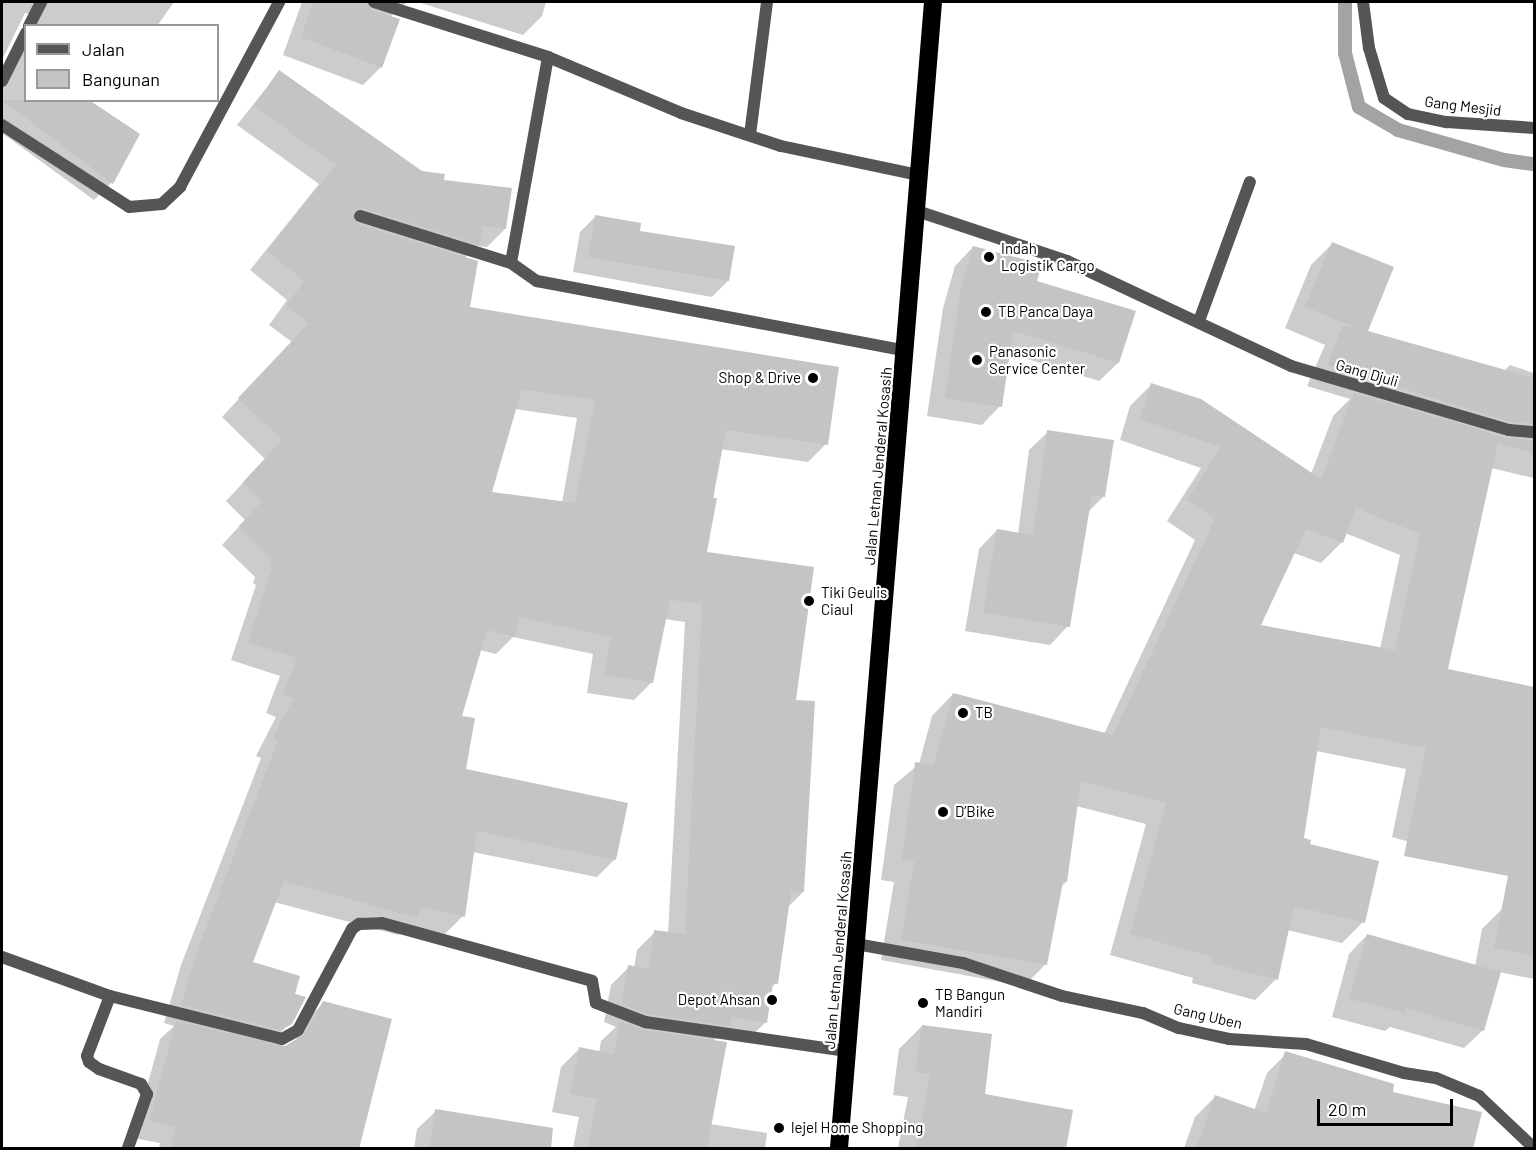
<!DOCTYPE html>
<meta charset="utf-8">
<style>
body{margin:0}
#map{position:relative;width:1536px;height:1150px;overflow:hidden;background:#fff;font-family:Barlow,sans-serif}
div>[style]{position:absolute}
.shadow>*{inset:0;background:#0003}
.stream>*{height:14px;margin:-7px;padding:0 7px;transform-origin:7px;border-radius:7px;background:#a3a3a3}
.building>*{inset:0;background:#c4c4c4}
.street>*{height:12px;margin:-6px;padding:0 6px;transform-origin:6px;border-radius:6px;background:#555}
.highway>*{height:18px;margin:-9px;padding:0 9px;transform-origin:9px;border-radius:9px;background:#000}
.dots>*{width:16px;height:16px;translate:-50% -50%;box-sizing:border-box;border:3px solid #fff;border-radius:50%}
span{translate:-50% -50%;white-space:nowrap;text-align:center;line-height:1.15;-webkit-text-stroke:4.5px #fff;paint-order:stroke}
.street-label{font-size:15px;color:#000}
.poi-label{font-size:15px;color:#000}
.left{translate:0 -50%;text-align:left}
.right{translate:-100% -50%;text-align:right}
.frame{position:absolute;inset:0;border:3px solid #000;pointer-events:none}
.legend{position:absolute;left:24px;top:24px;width:195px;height:78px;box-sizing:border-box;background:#fff;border:2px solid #999;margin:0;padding:8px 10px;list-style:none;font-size:18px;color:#000}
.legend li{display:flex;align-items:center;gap:12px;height:30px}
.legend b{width:30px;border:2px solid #999}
.scale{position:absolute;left:1317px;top:1099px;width:136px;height:27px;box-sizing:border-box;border:3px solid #000;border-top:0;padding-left:8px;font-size:18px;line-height:21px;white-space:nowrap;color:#000;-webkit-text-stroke:4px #fff;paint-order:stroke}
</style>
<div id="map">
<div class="shadow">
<i style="clip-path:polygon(2px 2px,174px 2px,157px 26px,31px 26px,31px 14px,25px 13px,2px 60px)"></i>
<i style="clip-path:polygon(302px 2px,407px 2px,390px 17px,381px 67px,363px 85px,283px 55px)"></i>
<i style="clip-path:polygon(418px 2px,546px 2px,542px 16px,523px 35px)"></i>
<i style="clip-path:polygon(26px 37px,26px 100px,138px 134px,111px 183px,94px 200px,2px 133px,2px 85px)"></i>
<i style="clip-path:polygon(evenodd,279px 72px,421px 173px,443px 181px,505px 229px,487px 247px,477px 246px,464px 259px,469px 308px,826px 444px,808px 462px,720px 449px,706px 553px,794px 701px,803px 892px,787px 908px,776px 983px,771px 988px,766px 1022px,747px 1040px,719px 1035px,712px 1042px,710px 1124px,767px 1133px,765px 1148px,573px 1148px,579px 1117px,552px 1112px,561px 1067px,579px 1049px,599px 1053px,601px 1041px,616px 1027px,604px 1022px,611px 985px,629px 967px,634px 968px,637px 950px,655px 932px,668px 933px,685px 622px,665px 619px,652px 682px,634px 700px,587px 693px,593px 654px,513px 637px,496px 654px,480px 650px,460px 717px,464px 770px,615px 859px,597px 877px,472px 852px,463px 916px,445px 934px,407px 926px,398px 935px,274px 902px,251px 963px,293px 995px,291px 1023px,266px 1045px,281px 1049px,295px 1041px,307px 1020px,323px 1003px,357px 1148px,159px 1148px,160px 1143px,133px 1138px,160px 1039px,174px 1026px,164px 1023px,181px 965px,261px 758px,256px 756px,276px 717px,266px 713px,280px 676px,231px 660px,256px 585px,253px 583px,255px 577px,222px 545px,245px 520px,226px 501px,265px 459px,222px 417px,292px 342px,269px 325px,287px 300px,250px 270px,319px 184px,237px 125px,279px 72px,515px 409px,577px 418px,562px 503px,490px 493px,515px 409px)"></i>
<i style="clip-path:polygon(596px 216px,638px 232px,728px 281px,712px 297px,573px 272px,580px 232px)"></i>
<i style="clip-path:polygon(evenodd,1332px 244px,1366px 332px,1504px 371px,1510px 365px,1534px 373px,1534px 478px,1491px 468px,1446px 670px,1534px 688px,1534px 877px,1392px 837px,1406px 769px,1316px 751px,1302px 839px,1363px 922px,1342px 943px,1287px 930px,1276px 979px,1255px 1000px,1192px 983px,1193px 978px,1110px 955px,1146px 824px,1076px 806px,1066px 882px,1060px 887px,1045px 965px,1024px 986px,881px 960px,894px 882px,881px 880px,894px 785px,919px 764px,932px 716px,953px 694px,1104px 734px,1195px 540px,1167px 521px,1201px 468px,1120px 440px,1130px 406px,1151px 385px,1311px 474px,1333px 416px,1350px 399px,1307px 386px,1325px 345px,1285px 328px,1311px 265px,1332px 244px,1345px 533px,1400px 555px,1380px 649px,1259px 626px,1294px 553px,1321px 563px,1342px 542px,1345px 533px)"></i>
<i style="clip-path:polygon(973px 247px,1035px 282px,1134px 312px,1118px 363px,1099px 381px,1008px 353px,1000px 406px,982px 425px,927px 416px,943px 308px,955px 266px)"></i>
<i style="clip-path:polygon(1048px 432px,1104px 496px,1088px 512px,1068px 626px,1050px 645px,965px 631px,979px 549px,997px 530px,1018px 534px,1029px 450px)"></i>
<i style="clip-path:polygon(1502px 909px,1534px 920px,1534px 979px,1499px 972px,1483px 1030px,1464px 1048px,1390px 1027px,1385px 1031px,1332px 1017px,1349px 954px,1367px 935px,1475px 966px,1482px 929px)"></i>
<i style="clip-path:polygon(922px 1026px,983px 1096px,1064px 1148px,898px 1148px,908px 1097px,893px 1095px,899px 1049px)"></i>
<i style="clip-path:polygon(1287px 1053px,1391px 1093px,1472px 1148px,1184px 1148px,1195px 1117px,1215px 1097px,1254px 1111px,1267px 1073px)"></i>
<i style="clip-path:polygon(436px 1111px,508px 1148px,414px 1148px,417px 1129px)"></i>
</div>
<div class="stream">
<i style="left:1345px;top:2px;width:51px;rotate:90deg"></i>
<i style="left:1345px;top:53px;width:56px;rotate:75.5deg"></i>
<i style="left:1359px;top:107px;width:45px;rotate:30.5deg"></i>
<i style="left:1398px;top:130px;width:110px;rotate:15.8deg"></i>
<i style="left:1504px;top:160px;width:30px;rotate:8deg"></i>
</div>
<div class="building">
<i style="clip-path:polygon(313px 2px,366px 2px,371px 10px,400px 19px,382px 68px,301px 37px)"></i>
<i style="clip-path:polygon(evenodd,279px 70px,422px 171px,445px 174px,444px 180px,512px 188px,506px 229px,483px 226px,480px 245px,362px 208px,352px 213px,358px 224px,478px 261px,470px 307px,839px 367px,828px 445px,726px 430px,713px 498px,717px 498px,707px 552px,814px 567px,796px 700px,815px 701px,804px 892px,791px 892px,778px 984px,773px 983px,767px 1023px,732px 1017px,730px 1026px,647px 1014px,622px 1004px,628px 965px,649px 969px,654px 930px,685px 934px,702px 604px,670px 600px,653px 683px,604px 675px,611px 637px,520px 617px,515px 637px,487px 630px,462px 716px,475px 718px,466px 769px,628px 803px,616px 860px,477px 831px,465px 917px,420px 907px,418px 918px,284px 881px,253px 962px,300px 976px,295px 994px,306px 997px,292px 1024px,281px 1030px,181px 1005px,199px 946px,278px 740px,273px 737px,293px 699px,283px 694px,297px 658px,248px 642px,273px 566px,270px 565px,272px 559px,239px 526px,262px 501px,243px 482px,282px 440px,238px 398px,309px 323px,286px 306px,304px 281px,267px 251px,336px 165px,254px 106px,279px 70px,522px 389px,595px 400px,575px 503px,492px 492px,522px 389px)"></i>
<i style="clip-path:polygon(2px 100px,89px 100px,140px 134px,113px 184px)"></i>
<i style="clip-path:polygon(595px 215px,641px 223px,640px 231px,735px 246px,729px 281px,588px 257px)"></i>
<i style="clip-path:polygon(1332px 242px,1394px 267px,1368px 331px,1534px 378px,1534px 424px,1510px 422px,1327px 365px,1343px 325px,1359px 329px,1305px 307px)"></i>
<i style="clip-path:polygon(973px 246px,1042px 264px,1037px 281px,1136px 311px,1119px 363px,1013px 331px,1002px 407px,945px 398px,961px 288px)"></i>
<i style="clip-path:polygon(evenodd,1151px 383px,1201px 399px,1321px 479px,1354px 393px,1507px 438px,1534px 440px,1534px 454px,1498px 443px,1448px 669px,1534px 687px,1534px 956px,1494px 948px,1508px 876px,1404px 856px,1426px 748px,1321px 727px,1304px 838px,1311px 840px,1310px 844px,1379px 861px,1365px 923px,1294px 906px,1278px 980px,1212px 963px,1213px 957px,1130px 934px,1166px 803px,1081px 781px,1067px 882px,1063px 882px,1047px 965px,901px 940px,914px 861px,902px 860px,915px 762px,934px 765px,953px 693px,1113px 735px,1215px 519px,1187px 500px,1221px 447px,1140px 419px,1151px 383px,1356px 508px,1420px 534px,1395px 650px,1261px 625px,1306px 529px,1343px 543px,1356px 508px)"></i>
<i style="clip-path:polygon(1047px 430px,1114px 440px,1105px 497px,1092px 495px,1070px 627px,983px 613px,997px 529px,1033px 535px)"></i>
<i style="clip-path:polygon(1367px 934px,1501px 972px,1484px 1031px,1406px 1008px,1405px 1013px,1349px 999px)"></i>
<i style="clip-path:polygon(323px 1001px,392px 1019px,359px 1149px,170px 1149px,176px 1127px,149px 1121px,176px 1021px,285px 1046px,305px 1034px)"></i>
<i style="clip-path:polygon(619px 1021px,644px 1030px,727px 1042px,707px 1149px,587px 1149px,597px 1099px,570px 1094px,579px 1047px,614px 1054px)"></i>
<i style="clip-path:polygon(922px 1025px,992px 1034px,985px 1094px,1073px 1110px,1066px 1149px,916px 1149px,930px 1074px,915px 1072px)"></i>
<i style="clip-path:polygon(1285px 1051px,1394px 1084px,1393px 1092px,1482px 1112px,1473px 1149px,1196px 1149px,1215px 1095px,1266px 1113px)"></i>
<i style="clip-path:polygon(435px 1109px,553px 1128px,551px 1149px,429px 1149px)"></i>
</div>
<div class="street">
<i style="left:374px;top:2px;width:182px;rotate:17.5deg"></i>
<i style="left:548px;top:57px;width:144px;rotate:22.8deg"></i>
<i style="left:681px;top:113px;width:105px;rotate:18.3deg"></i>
<i style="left:781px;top:146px;width:141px;rotate:11.9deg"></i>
<i style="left:1363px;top:2px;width:46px;rotate:82.6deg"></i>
<i style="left:1369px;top:48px;width:52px;rotate:73.3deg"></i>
<i style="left:1384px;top:98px;width:29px;rotate:34deg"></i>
<i style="left:1408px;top:114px;width:40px;rotate:12deg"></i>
<i style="left:1447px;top:122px;width:87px;rotate:3.9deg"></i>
<i style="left:29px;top:26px;width:27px;rotate:-63deg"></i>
<i style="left:548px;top:57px;width:209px;rotate:100.2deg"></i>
<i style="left:511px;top:263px;width:32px;rotate:35deg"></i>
<i style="left:537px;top:281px;width:376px;rotate:10.7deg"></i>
<i style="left:2px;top:81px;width:54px;rotate:-63.4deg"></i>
<i style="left:2px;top:125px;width:151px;rotate:32.8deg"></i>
<i style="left:129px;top:207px;width:33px;rotate:-5deg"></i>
<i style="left:162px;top:204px;width:25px;rotate:-43deg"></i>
<i style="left:180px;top:187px;width:210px;rotate:-61.8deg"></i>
<i style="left:750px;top:135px;width:134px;rotate:-82.7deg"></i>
<i style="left:917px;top:211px;width:158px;rotate:18.4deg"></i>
<i style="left:1067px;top:261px;width:247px;rotate:25.1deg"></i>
<i style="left:1291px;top:366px;width:227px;rotate:16.4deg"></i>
<i style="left:1509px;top:430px;width:25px;rotate:5deg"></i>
<i style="left:360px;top:216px;width:158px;rotate:17.3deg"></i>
<i style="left:1199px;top:321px;width:148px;rotate:-69.9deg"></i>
<i style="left:856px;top:944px;width:109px;rotate:10.1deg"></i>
<i style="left:963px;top:963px;width:104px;rotate:18.4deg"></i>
<i style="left:1062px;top:996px;width:83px;rotate:11.9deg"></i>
<i style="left:1143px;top:1013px;width:39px;rotate:23deg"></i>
<i style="left:1179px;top:1028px;width:51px;rotate:12.4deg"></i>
<i style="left:1229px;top:1039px;width:77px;rotate:3.7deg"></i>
<i style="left:1306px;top:1044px;width:102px;rotate:16.5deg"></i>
<i style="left:1404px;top:1073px;width:32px;rotate:9deg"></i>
<i style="left:1436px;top:1078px;width:47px;rotate:22.7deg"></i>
<i style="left:1479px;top:1096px;width:76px;rotate:43.4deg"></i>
<i style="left:2px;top:957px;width:115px;rotate:19.9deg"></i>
<i style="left:110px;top:996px;width:177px;rotate:14deg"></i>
<i style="left:282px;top:1039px;width:18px;rotate:-29deg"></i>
<i style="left:298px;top:1030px;width:115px;rotate:-61.9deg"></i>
<i style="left:352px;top:929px;width:9px;rotate:-36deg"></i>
<i style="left:359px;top:924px;width:23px;rotate:-2deg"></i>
<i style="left:382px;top:923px;width:218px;rotate:15.4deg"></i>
<i style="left:592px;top:981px;width:22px;rotate:80deg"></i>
<i style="left:596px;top:1003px;width:53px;rotate:21.2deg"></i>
<i style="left:645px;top:1022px;width:204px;rotate:8.2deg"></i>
<i style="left:110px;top:996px;width:64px;rotate:111deg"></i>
<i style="left:87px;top:1056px;width:6px;rotate:72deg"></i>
<i style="left:89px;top:1062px;width:12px;rotate:35deg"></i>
<i style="left:99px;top:1069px;width:45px;rotate:19.7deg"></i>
<i style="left:141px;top:1084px;width:12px;rotate:59deg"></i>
<i style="left:147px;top:1094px;width:57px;rotate:109.4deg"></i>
</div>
<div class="highway">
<i style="left:839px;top:1148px;width:1150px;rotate:-85.31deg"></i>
</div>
<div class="dots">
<i style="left:989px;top:257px;background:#000"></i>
<i style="left:986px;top:312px;background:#000"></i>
<i style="left:977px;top:360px;background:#000"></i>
<i style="left:813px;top:378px;background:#000"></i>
<i style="left:809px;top:601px;background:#000"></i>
<i style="left:963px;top:713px;background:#000"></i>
<i style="left:943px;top:812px;background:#000"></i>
<i style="left:772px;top:1000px;background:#000"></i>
<i style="left:923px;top:1003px;background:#000"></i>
<i style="left:779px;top:1128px;background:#000"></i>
</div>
<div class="street-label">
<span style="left:1463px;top:106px;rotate:7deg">Gang Mesjid</span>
<span style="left:1367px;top:373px;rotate:16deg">Gang Djuli</span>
<span style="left:878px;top:466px;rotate:-85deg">Jalan Letnan Jenderal Kosasih</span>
<span style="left:838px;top:950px;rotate:-85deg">Jalan Letnan Jenderal Kosasih</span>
<span style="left:1208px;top:1016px;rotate:13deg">Gang Uben</span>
</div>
<div class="poi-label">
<span class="left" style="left:1001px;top:257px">Indah<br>Logistik Cargo</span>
<span class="left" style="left:998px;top:312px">TB Panca Daya</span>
<span class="left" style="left:989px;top:360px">Panasonic<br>Service Center</span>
<span class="right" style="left:801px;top:378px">Shop &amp; Drive</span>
<span class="left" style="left:821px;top:601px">Tiki Geulis<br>Ciaul</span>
<span class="left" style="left:975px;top:713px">TB</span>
<span class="left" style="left:955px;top:812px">D’Bike</span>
<span class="left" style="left:935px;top:1003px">TB Bangun<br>Mandiri</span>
<span class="right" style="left:760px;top:1000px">Depot Ahsan</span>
<span class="left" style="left:791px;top:1128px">lejel Home Shopping</span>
</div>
<div class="frame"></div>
<ul class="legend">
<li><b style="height:8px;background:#555"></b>Jalan</li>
<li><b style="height:16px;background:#c4c4c4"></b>Bangunan</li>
</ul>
<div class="scale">20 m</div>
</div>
